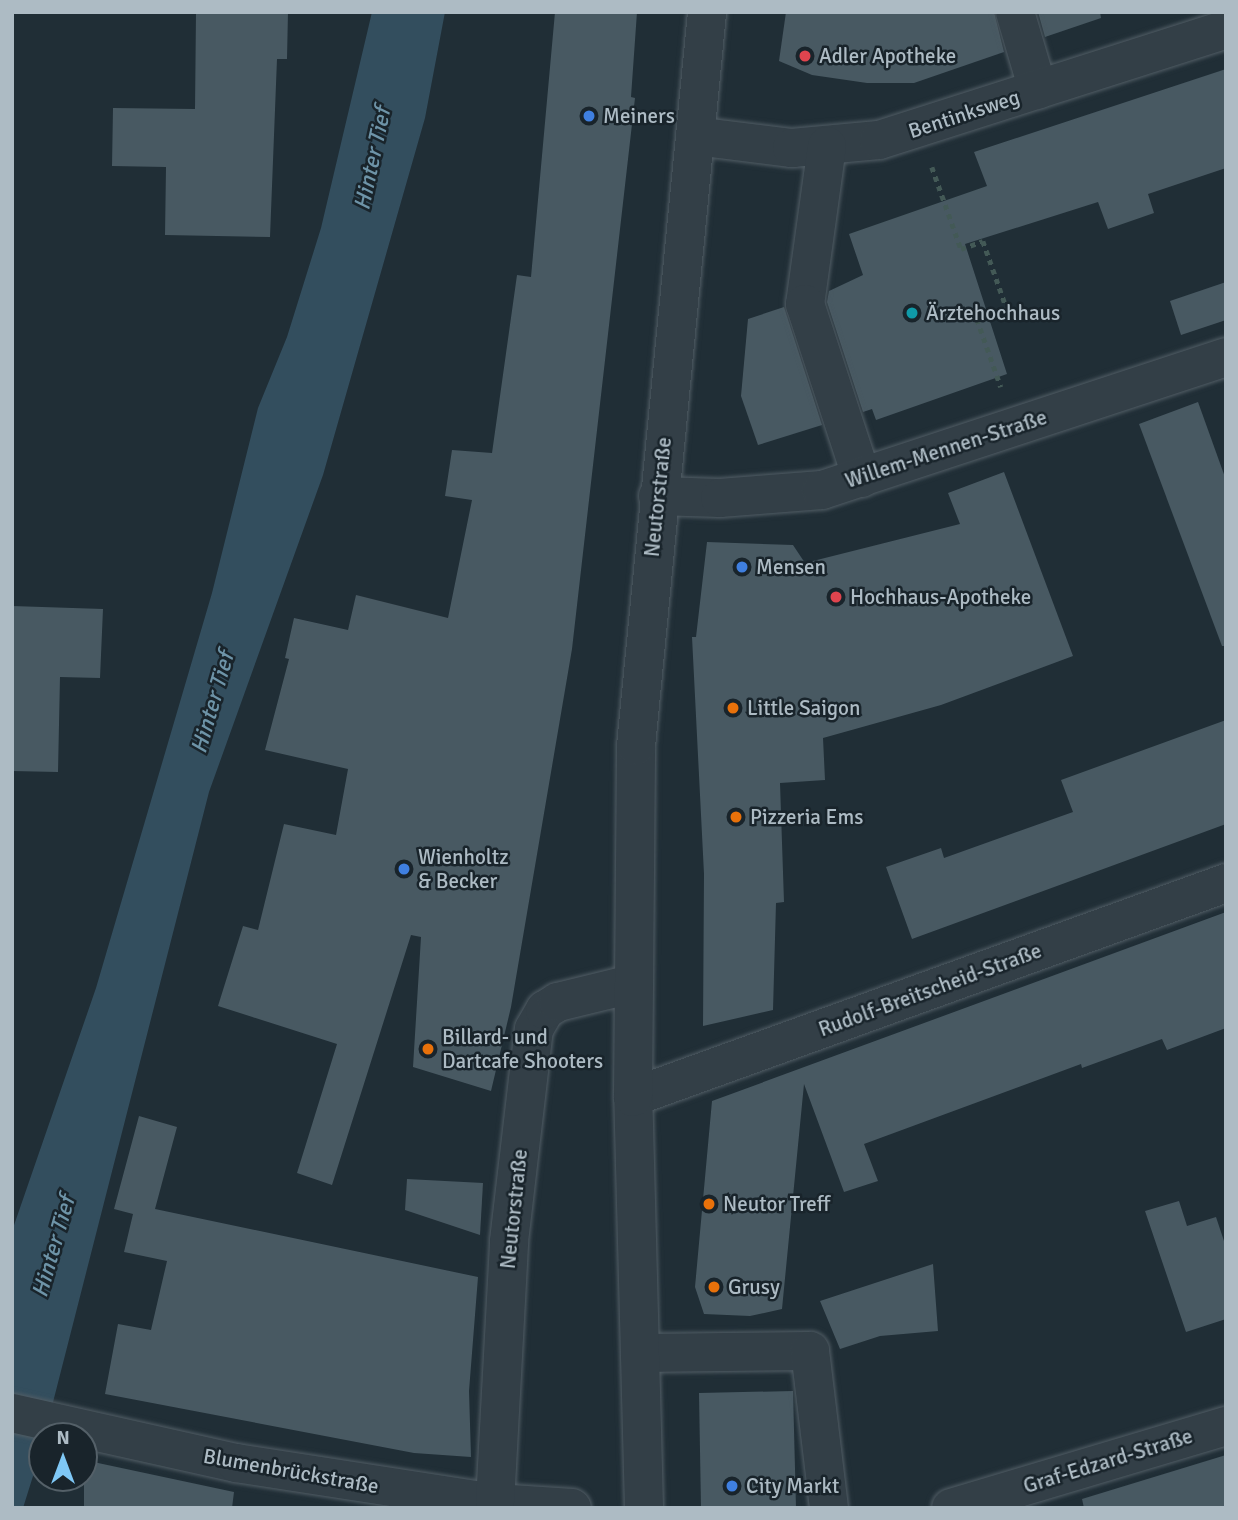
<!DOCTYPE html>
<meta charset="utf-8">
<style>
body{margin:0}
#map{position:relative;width:1238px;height:1520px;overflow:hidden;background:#202e36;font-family:Signika,sans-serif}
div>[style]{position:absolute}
.water>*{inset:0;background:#334e5e}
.building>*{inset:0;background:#485962}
.path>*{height:4.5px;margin-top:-2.25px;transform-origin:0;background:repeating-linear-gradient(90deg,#435956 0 5px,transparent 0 10px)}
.roads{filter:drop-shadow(0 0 2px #515d65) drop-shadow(0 0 2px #515d65)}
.minor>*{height:38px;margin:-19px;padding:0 19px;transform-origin:19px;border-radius:19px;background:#333f47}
.dots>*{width:19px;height:19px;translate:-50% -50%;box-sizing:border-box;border:4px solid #19242b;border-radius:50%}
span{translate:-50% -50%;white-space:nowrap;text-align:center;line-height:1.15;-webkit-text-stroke:5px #19242b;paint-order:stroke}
.poi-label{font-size:21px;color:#adbbc4}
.left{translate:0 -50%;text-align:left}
.street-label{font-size:21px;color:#adbbc4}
.water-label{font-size:23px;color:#6e94a8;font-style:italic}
.frame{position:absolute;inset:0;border:14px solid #adbbc4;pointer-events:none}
.north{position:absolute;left:28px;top:1422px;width:70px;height:70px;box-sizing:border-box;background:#19242b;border:2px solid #546068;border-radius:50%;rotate:0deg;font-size:19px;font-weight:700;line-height:28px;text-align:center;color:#adbbc4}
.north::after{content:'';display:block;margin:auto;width:24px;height:32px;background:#7fc8f6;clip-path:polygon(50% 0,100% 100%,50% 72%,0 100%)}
</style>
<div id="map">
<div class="water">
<i style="clip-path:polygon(372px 12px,445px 12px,425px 118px,323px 475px,209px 792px,39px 1457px,23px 1508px,12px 1508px,12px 1231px,96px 988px,212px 593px,258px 408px,287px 337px,321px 228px)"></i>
</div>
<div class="building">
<i style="clip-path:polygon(196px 12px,288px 12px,287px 59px,277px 59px,270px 237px,165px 235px,166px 167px,112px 166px,113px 108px,195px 109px)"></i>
<i style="clip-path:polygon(555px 12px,637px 12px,631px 97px,635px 98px,572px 649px,511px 1007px,491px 1091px,413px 1067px,421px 937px,411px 935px,332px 1185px,297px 1173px,337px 1044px,218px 1006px,243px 926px,258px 930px,284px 824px,336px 835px,348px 769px,265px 750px,289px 659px,285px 658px,294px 618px,348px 630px,356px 595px,448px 618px,472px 500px,445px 496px,452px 450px,492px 453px,517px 275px,531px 277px)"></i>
<i style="clip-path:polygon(786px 12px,994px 12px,1004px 52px,914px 83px,867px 83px,812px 75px,779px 61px)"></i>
<i style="clip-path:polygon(1038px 12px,1100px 12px,1101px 18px,1045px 37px)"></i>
<i style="clip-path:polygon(1226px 69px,1226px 168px,1148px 194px,1154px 213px,1108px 229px,1098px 202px,965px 244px,1007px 374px,876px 420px,872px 409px,863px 412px,827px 302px,829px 291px,863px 275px,849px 234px,987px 186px,974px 152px)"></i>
<i style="clip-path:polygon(1226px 282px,1226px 320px,1181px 335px,1170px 301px)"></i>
<i style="clip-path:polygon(784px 307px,822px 425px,758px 445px,741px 396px,748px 319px)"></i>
<i style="clip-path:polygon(1198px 402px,1226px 480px,1226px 646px,1222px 646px,1139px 424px)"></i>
<i style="clip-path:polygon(1004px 472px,1073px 656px,941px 705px,823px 738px,825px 780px,780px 783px,784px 902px,776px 903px,773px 1010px,703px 1026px,704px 874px,692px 637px,696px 637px,707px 542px,793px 545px,805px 563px,960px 524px,948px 493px)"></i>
<i style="clip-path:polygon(12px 606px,103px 609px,100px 678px,60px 677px,58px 772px,12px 771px)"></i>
<i style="clip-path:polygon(1226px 720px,1226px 824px,912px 939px,886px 867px,941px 848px,944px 858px,1073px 812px,1061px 780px)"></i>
<i style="clip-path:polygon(1226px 912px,1226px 1028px,1167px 1050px,1162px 1039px,1082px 1068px,1081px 1064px,864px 1144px,878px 1181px,844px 1192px,804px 1084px,782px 1309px,750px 1316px,704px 1314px,695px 1287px,712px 1101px)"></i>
<i style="clip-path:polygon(139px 1116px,177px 1127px,155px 1209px,478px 1277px,469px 1391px,471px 1457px,414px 1453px,105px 1394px,118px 1324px,151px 1330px,167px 1261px,124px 1252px,133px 1214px,114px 1209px)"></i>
<i style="clip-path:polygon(407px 1179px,483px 1183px,480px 1235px,405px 1210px)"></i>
<i style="clip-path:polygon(1179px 1201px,1187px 1226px,1216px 1217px,1226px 1247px,1226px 1319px,1186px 1332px,1145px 1211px)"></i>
<i style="clip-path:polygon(933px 1264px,938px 1331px,880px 1336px,840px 1349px,820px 1301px)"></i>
<i style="clip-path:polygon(793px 1391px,796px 1508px,701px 1508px,699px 1393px)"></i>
<i style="clip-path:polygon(1226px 1455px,1226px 1508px,1084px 1508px,1082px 1499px)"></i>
<i style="clip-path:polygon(84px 1460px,234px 1492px,232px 1508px,84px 1508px)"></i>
</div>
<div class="path">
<i style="left:932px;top:167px;width:87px;rotate:70.5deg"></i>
<i style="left:961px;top:249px;width:23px;rotate:-20deg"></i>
<i style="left:983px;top:241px;width:72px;rotate:70.6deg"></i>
<i style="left:1007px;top:309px;width:32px;rotate:162deg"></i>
<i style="left:977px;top:319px;width:72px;rotate:70.6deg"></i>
</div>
<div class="roads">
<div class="minor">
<i style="left:1015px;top:12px;width:81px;rotate:73.6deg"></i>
<i style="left:695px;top:136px;width:98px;rotate:7.1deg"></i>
<i style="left:792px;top:148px;width:87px;rotate:-5.3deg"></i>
<i style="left:879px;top:140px;width:364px;rotate:-17.7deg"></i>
<i style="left:827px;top:146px;width:160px;rotate:97.9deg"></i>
<i style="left:805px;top:304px;width:183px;rotate:71.9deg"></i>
<i style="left:658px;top:496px;width:62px;rotate:1.8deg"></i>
<i style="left:720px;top:498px;width:102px;rotate:-4.5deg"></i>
<i style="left:822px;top:490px;width:425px;rotate:-18.2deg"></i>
<i style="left:633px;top:1097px;width:630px;rotate:-19.84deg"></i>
<i style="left:641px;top:1353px;width:169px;rotate:-0.7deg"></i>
<i style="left:810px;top:1351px;width:158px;rotate:83.1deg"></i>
<i style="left:12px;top:1413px;width:230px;rotate:12.6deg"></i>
<i style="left:236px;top:1463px;width:262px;rotate:8.8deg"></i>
<i style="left:495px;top:1503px;width:77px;rotate:3.7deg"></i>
<i style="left:495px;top:1503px;width:262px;rotate:-86.9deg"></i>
<i style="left:509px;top:1241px;width:213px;rotate:-83.3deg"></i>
<i style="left:534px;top:1029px;width:22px;rotate:-60deg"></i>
<i style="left:545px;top:1010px;width:15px;rotate:-32deg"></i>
<i style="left:558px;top:1002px;width:76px;rotate:-13.7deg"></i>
<i style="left:644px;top:1508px;width:411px;rotate:-91.5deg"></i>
<i style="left:633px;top:1097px;width:351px;rotate:-89.5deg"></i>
<i style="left:636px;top:746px;width:737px;rotate:-84.47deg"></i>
<i style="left:951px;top:1508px;width:287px;rotate:-16.6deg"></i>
</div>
</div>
<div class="dots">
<i style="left:805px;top:56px;background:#e0444e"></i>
<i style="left:589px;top:116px;background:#3f7fe0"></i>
<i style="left:912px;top:313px;background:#0f9aa8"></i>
<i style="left:742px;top:567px;background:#3f7fe0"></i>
<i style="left:836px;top:597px;background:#e0444e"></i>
<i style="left:733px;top:708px;background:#e8710a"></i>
<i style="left:736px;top:817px;background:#e8710a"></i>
<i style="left:404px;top:869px;background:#3f7fe0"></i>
<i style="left:428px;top:1049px;background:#e8710a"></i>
<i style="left:709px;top:1204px;background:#e8710a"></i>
<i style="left:714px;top:1287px;background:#e8710a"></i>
<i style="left:732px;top:1486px;background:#3f7fe0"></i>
</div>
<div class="poi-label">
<span class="left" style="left:819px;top:56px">Adler Apotheke</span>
<span class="left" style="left:603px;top:116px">Meiners</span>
<span class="left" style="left:926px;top:313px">Ärztehochhaus</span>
<span class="left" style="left:756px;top:567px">Mensen</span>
<span class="left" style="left:850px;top:597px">Hochhaus-Apotheke</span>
<span class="left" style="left:747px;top:708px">Little Saigon</span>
<span class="left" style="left:750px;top:817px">Pizzeria Ems</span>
<span class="left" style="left:418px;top:869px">Wienholtz<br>&amp; Becker</span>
<span class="left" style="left:442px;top:1049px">Billard- und<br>Dartcafe Shooters</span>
<span class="left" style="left:723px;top:1204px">Neutor Treff</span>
<span class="left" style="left:728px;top:1287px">Grusy</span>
<span class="left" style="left:746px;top:1486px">City Markt</span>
</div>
<div class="street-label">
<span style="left:964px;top:114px;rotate:-18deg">Bentinksweg</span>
<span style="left:946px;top:449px;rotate:-18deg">Willem-Mennen-Straße</span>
<span style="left:658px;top:497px;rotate:-84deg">Neutorstraße</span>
<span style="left:930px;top:990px;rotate:-20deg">Rudolf-Breitscheid-Straße</span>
<span style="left:514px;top:1209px;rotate:-84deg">Neutorstraße</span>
<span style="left:1108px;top:1461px;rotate:-17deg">Graf-Edzard-Straße</span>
<span style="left:291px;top:1471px;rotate:10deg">Blumenbrückstraße</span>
</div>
<div class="water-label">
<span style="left:373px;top:159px;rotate:-78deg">Hinter Tief</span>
<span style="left:213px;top:703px;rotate:-74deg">Hinter Tief</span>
<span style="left:54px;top:1247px;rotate:-74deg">Hinter Tief</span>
</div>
<div class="frame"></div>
<div class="north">N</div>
</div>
